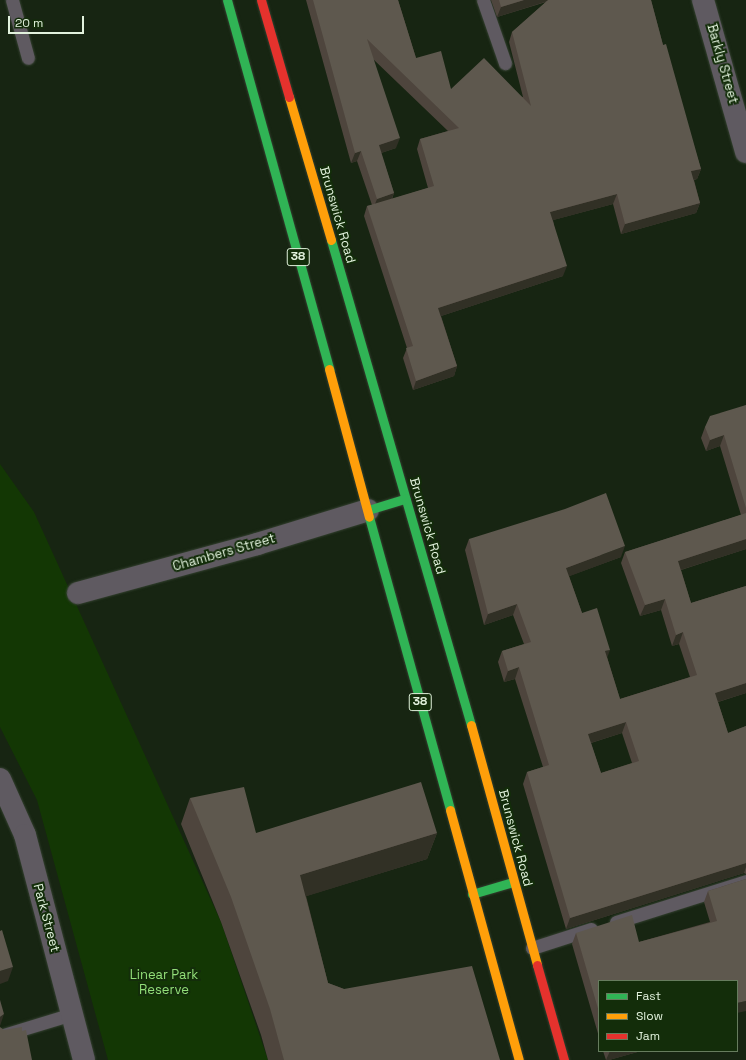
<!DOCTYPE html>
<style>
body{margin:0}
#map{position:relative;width:746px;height:1060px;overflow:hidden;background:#172512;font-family:"Space Grotesk",sans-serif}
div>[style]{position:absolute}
.green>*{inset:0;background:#133704}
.roads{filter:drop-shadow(0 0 1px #344030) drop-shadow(0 0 1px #344030)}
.lane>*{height:13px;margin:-6.5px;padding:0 6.5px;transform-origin:6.5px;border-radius:6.5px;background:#5f5a61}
.street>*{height:22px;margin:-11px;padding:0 11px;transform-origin:11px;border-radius:11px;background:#5f5a61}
.fast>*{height:9px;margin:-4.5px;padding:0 4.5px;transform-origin:4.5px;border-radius:4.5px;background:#30b455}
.slow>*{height:9px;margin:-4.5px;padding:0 4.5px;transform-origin:4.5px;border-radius:4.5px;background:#ff9f0a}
.jam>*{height:9px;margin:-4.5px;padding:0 4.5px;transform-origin:4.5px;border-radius:4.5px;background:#e5322d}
.wall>*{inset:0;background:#4e453d}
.shaded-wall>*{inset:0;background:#313025}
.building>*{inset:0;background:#5e584e}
span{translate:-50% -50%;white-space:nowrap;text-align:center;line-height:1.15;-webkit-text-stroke:4px #132d0a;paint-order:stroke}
.shield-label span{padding:1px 3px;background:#132d0a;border:1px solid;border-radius:3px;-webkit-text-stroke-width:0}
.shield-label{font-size:12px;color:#e2f2dd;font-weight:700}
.street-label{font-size:13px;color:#e2f2dd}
.park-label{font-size:13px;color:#92de79}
.legend{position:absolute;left:598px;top:980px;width:140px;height:72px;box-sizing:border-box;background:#132d0a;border:1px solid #667c5e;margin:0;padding:5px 7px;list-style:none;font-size:12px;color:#e2f2dd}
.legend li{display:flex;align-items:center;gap:8px;height:20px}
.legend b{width:20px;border:1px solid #667c5e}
.scale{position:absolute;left:8px;top:16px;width:76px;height:18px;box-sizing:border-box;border:2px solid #e2f2dd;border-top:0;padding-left:5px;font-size:12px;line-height:14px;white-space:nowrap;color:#e2f2dd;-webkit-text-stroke:3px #132d0a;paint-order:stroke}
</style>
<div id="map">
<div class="green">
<i style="clip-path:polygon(0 464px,34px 512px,221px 922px,268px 1060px,108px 1060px,37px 800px,0 727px)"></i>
</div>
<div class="roads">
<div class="lane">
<i style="left:12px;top:0;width:60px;rotate:74.6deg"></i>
<i style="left:483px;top:0;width:67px;rotate:70.8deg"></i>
<i style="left:616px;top:922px;width:136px;rotate:-17.5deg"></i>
<i style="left:532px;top:948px;width:62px;rotate:-17.9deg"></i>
<i style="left:0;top:1036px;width:75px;rotate:-17deg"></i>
</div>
<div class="street">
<i style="left:703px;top:0;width:158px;rotate:74.2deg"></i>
<i style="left:78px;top:593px;width:186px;rotate:-15.3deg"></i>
<i style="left:257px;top:544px;width:116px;rotate:-17deg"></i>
<i style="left:0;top:779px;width:61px;rotate:65.9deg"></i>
<i style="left:25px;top:835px;width:233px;rotate:75.3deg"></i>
</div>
<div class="fast">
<i style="left:227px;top:0;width:383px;rotate:74.5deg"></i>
<i style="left:331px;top:240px;width:505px;rotate:73.9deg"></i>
<i style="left:368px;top:510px;width:39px;rotate:-17deg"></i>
<i style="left:369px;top:517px;width:304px;rotate:74.5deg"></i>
<i style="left:472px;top:894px;width:43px;rotate:-16.3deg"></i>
</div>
<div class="slow">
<i style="left:289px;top:97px;width:149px;rotate:73.6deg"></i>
<i style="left:329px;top:369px;width:153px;rotate:74.9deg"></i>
<i style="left:471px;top:725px;width:249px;rotate:74.6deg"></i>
<i style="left:450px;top:810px;width:259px;rotate:74.6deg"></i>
</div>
<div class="jam">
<i style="left:261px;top:0;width:101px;rotate:73.9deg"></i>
<i style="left:537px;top:965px;width:99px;rotate:74.1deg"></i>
</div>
</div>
<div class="wall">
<i style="clip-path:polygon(evenodd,306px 0,398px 0,416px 58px,451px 89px,523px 97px,509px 42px,512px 32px,546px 2px,497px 17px,491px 0,651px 0,663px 45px,701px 169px,697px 179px,694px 180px,700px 203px,696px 213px,621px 234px,613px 204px,553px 220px,563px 276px,441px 316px,457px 366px,454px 376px,413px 390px,403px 358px,407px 348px,364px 216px,367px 206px,372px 205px,357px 161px,351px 163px,306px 0,373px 59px,448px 131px,420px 139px,417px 149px,428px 188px,392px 199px,394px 193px,381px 153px,396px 148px,373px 59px)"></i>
<i style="clip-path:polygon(evenodd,746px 405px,746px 549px,681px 570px,691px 603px,746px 586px,746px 693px,718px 702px,728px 733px,746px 726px,746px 874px,744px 873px,566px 929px,523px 784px,527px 772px,543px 767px,515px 679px,504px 682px,498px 662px,502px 651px,524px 644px,513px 615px,484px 625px,465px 550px,469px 539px,621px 557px,569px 576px,582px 613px,607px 657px,620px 699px,690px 677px,679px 644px,672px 646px,661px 610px,640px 616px,621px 563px,625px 552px,741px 515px,720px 446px,706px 451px,701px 438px,705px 427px,746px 405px,622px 733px,632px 763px,601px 773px,591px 743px,622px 733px)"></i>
<i style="clip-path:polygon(190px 798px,256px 833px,437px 833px,427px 859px,306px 896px,328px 983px,344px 989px,500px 1060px,268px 1060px,261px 1035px,221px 922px,181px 824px)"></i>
<i style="clip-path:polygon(746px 879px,737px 1014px,737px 981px,599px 981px,599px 1037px,572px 944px,576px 933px,639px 942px,710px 922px,704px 902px,708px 891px)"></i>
<i style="clip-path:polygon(603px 1051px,641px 1051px,609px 1060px,606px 1060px)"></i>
</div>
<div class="shaded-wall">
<i style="clip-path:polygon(524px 0,551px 0,497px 17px,501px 7px)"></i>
<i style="clip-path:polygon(400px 138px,396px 148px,375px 155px,379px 145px)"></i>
<i style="clip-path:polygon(361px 151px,357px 161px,351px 163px,355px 153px)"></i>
<i style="clip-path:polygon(701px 169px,697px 179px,688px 181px,691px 171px)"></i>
<i style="clip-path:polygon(394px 193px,390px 203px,373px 209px,377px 199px)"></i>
<i style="clip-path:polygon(617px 194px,613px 204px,546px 222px,550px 212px)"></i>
<i style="clip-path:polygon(700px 203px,696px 213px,621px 234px,625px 224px)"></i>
<i style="clip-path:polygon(567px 266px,563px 276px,435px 318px,438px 308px)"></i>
<i style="clip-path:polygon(457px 366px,454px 376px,413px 390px,416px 381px)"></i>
<i style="clip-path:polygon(724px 435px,720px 446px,706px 451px,710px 440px)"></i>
<i style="clip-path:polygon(746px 539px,746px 549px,674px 572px,678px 561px)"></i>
<i style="clip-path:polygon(625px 546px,621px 557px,562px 579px,566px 568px)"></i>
<i style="clip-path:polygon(665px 599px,661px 610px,640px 616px,645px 605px)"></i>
<i style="clip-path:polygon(517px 604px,513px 615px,484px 625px,488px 614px)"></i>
<i style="clip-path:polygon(683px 632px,679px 644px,672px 646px,676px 635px)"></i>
<i style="clip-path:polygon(610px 650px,606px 661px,605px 651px)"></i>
<i style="clip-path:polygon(519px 667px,515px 679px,504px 682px,508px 671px)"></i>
<i style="clip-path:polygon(746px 683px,746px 693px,711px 704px,715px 693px)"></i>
<i style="clip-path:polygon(626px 722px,622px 733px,584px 745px,588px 734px)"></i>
<i style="clip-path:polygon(437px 833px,427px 859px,291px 901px,300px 875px)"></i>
<i style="clip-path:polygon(746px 863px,746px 867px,744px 873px,566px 929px,570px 918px)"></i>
<i style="clip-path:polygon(13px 967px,8px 981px,0 984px,0 971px)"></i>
<i style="clip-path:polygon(746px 1001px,746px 1011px,737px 1013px,737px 1014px,737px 1003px)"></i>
<i style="clip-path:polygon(4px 1014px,0 1026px,0 1017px)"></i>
<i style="clip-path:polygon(610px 1051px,641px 1051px,609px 1060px,606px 1060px)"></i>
</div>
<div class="building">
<i style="clip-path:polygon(313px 0,398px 0,416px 58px,441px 51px,451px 89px,484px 58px,531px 106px,512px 32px,548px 0,651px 0,663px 45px,666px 44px,701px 169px,691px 171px,700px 203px,625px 224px,617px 194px,550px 212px,567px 266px,438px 308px,457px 366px,416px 381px,406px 348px,413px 346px,367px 206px,434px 186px,420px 139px,459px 128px,367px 39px,400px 138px,379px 145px,394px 193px,377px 199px,361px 151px,355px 153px)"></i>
<i style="clip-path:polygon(499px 0,524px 0,501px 7px)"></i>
<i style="clip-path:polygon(746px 405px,746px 508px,724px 435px,710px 440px,705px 427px,710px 416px)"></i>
<i style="clip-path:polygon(evenodd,606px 493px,625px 546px,566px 568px,582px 613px,597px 608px,610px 650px,605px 651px,620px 699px,697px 675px,683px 632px,676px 635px,665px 599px,645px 605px,625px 552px,746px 513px,746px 539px,678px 561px,691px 603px,746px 586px,746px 683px,715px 693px,728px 733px,746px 726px,746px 863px,570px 918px,527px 772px,549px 765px,519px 667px,508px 671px,502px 651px,531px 642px,517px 604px,488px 614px,469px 539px,565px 509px,606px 493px,626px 722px,639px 761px,601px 773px,588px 734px,626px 722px)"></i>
<i style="clip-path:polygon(421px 782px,437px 833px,300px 875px,328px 983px,344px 989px,472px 966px,500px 1060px,284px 1060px,270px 1009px,231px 897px,190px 798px,244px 787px,256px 833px)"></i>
<i style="clip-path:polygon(746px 879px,746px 1001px,737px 1003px,737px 981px,599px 981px,599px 1012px,576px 933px,632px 915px,639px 942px,717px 921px,708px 891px)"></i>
<i style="clip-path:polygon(2px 930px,13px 967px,0 971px,0 931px)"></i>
<i style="clip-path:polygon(0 1000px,4px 1014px,0 1017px)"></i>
<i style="clip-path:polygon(0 1027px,4px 1030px,22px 1027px,22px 1031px,26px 1030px,32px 1060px,0 1060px)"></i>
</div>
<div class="shield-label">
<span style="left:298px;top:257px">38</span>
<span style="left:420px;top:702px">38</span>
</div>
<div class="street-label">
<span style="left:722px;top:64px;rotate:74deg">Barkly Street</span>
<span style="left:337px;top:215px;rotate:74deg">Brunswick Road</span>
<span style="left:427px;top:526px;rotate:74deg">Brunswick Road</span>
<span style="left:224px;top:553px;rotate:-16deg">Chambers Street</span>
<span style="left:515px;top:838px;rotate:75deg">Brunswick Road</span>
<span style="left:46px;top:918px;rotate:75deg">Park Street</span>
</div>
<div class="park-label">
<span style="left:164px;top:983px">Linear Park<br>Reserve</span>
</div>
<ul class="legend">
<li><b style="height:5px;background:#30b455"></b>Fast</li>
<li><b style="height:5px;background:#ff9f0a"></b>Slow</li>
<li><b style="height:5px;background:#e5322d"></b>Jam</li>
</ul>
<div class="scale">20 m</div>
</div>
